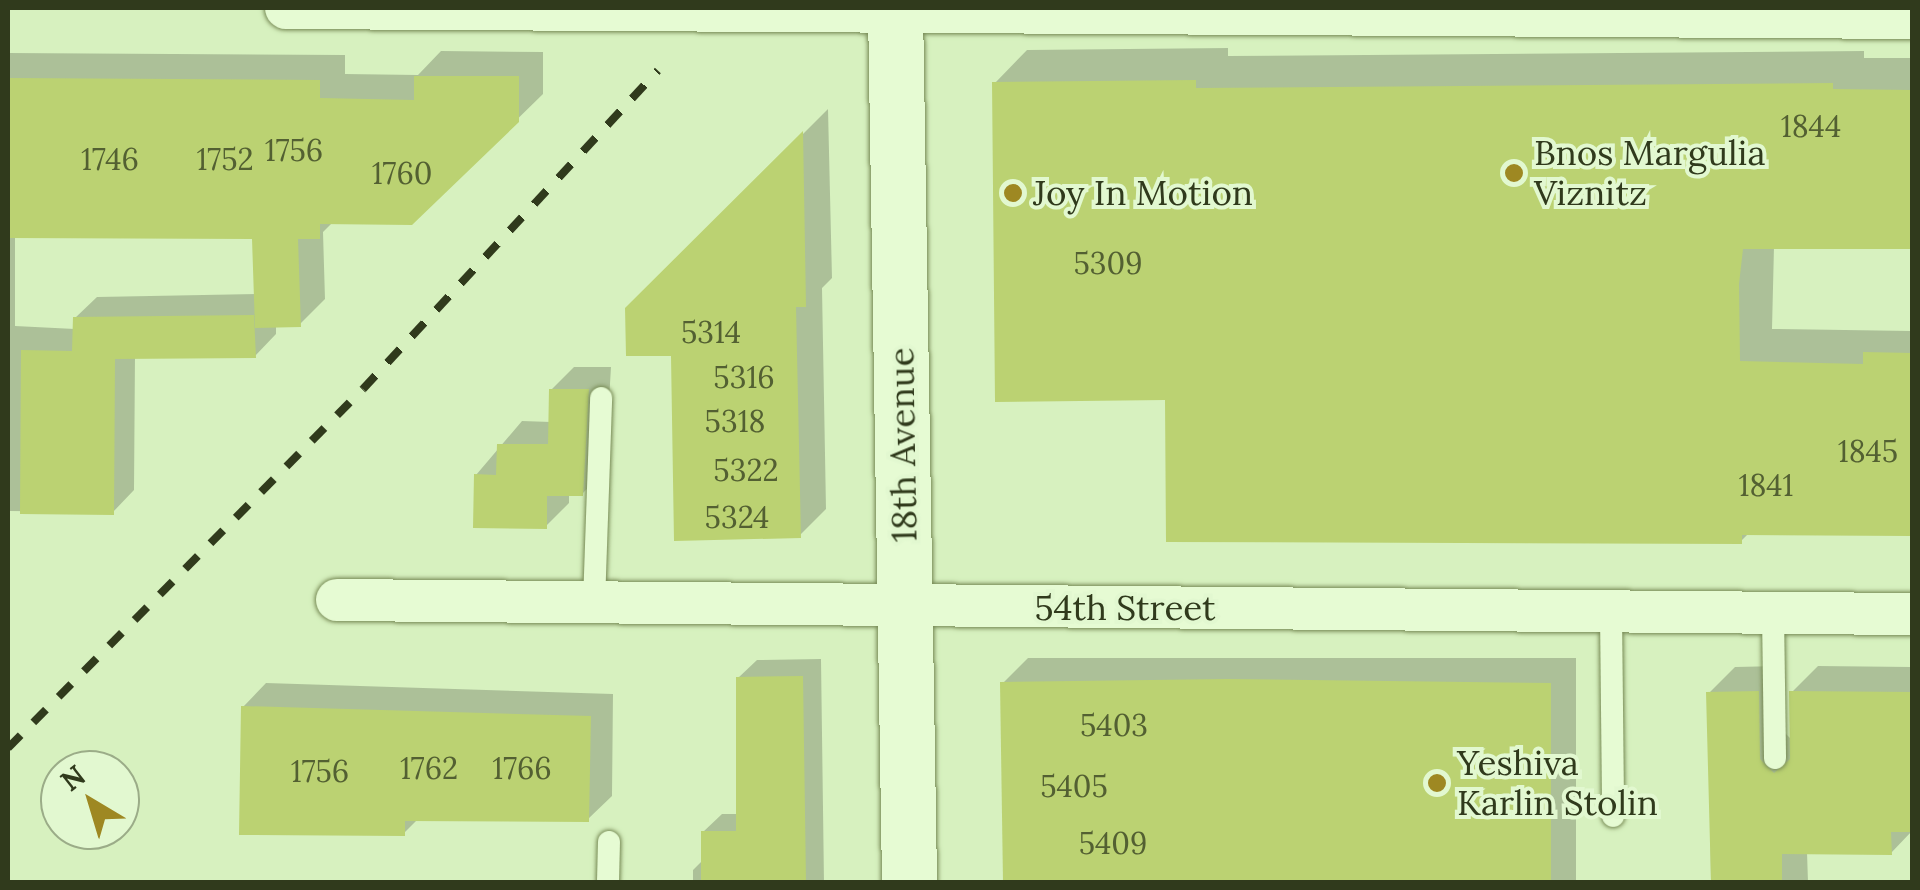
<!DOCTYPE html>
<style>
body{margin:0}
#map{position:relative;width:1920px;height:890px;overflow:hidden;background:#d7f1bf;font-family:Lora,serif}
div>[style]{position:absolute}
.shadow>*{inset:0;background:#0003}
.building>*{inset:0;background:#bbd272}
.roads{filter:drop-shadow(0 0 2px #788b56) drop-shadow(0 0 2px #788b56)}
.lane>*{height:22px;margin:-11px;padding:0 11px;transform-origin:11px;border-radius:11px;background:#e6fbd3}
.street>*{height:42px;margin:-21px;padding:0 21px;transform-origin:21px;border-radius:21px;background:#e6fbd3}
.secondary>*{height:55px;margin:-27.5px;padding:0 27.5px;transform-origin:27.5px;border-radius:27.5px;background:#e6fbd3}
.rail>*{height:8px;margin-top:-4px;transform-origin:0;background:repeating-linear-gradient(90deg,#303a1c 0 18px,transparent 0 36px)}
.dots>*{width:28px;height:28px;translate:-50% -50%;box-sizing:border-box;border:5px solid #e2f8d0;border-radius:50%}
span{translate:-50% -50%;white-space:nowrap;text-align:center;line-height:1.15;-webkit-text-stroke:8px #e2f8d0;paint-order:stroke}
.number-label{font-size:30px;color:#536032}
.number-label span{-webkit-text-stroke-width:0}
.poi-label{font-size:35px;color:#303a1c}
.left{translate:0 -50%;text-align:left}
.street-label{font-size:35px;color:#303a1c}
.frame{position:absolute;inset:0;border:10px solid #303a1c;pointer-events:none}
.north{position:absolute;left:40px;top:750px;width:100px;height:100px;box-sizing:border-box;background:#e2f8d0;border:2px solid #9bac88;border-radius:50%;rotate:322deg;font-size:28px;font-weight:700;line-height:40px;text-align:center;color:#303a1c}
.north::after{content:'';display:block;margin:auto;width:35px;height:45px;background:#9e8822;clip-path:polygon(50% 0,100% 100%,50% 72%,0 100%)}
</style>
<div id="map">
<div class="shadow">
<i style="clip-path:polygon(1228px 48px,1228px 56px,1864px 51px,1864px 58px,1912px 58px,1912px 248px,1774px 247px,1772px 329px,1912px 331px,1912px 533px,1750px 532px,1741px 541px,1167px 397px,995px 83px,1027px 50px)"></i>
<i style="clip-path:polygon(evenodd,441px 51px,543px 52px,543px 94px,411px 223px,333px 222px,323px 232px,325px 299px,300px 324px,276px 325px,276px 334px,255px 356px,135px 356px,134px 490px,113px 512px,8px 511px,8px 53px,345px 55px,345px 74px,418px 75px,441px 51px,15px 236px,255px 237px,256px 294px,97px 297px,75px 318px,75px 329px,15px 326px,15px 236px)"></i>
<i style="clip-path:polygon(828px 109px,832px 278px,822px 288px,826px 509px,800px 535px,673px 353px,628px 309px)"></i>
<i style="clip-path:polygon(574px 367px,611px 367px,605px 470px,582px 494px,569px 494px,569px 503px,546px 526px,476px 475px,522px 421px,551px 422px,551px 390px)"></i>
<i style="clip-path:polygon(1028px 658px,1576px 658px,1576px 882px,1006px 882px,1002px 684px)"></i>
<i style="clip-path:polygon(821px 659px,824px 882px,693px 882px,693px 870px,704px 859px,703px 832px,722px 814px,739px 814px,738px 678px,757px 660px)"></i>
<i style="clip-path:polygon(1784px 666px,1785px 733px,1792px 740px,1792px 692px,1818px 666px,1912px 667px,1912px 831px,1891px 853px,1807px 852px,1808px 882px,1711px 882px,1709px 693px,1735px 667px)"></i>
<i style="clip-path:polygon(266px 683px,613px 694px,612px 796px,588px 819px,418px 819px,404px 833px,243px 707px)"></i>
</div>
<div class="building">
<i style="clip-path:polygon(414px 76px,519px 76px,519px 122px,412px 225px,320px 224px,320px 239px,298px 239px,301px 327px,255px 328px,252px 239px,8px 238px,8px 78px,320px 80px,320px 98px,414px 100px)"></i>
<i style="clip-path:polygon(1196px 80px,1196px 88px,1833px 83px,1833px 89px,1912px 90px,1912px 249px,1743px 249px,1739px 284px,1740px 361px,1863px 364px,1863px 352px,1912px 353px,1912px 536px,1742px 535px,1742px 544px,1166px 542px,1165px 400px,995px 402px,992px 82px)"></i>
<i style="clip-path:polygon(803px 131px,806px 307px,796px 307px,801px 538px,674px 541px,671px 356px,626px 356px,625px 308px)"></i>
<i style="clip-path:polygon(254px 315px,256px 358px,115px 359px,114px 515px,20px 514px,21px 350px,72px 351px,73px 317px)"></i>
<i style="clip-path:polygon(549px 389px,589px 389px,583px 496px,547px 496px,547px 529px,473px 528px,474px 474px,496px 475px,497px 444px,548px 444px)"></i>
<i style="clip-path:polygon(803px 676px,806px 882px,701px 882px,701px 831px,736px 831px,736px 677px)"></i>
<i style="clip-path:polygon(1227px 679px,1551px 683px,1551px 882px,1003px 882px,1000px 682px)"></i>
<i style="clip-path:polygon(1759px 691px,1760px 759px,1774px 773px,1790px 759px,1789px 691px,1912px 692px,1912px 832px,1891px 832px,1892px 855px,1782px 854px,1782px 882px,1711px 882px,1706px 692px)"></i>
<i style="clip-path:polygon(241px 706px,591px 716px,589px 822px,405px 821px,405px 836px,239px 835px)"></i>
</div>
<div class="roads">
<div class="lane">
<i style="left:594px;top:603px;width:205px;rotate:-88deg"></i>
<i style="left:1611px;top:612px;width:204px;rotate:89.4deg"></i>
<i style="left:1773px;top:613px;width:145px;rotate:89.2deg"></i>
<i style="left:608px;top:882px;width:40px;rotate:-88.6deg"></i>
</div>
<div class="street">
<i style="left:286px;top:8px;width:1626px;rotate:0.35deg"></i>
<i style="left:337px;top:600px;width:1575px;rotate:0.51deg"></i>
</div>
<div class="secondary">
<i style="left:895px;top:8px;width:874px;rotate:89.08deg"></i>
</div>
</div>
<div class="rail">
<i style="left:8px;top:748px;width:505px;rotate:-45.32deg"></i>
<i style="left:363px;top:389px;width:434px;rotate:-47.2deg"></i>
</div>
<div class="dots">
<i style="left:1514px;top:173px;background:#9e8822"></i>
<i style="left:1013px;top:193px;background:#9e8822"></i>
<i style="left:1437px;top:783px;background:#9e8822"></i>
</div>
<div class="number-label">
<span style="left:1811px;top:126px">1844</span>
<span style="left:294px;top:150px">1756</span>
<span style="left:110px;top:159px">1746</span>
<span style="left:225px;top:159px">1752</span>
<span style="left:402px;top:173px">1760</span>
<span style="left:1108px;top:263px">5309</span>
<span style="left:711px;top:332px">5314</span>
<span style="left:744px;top:377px">5316</span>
<span style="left:735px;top:421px">5318</span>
<span style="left:1868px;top:451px">1845</span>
<span style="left:746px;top:470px">5322</span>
<span style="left:1766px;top:485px">1841</span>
<span style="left:737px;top:517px">5324</span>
<span style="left:1114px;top:725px">5403</span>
<span style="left:429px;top:768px">1762</span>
<span style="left:522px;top:768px">1766</span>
<span style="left:320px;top:771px">1756</span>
<span style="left:1074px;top:786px">5405</span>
<span style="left:1113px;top:843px">5409</span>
</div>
<div class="poi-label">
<span class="left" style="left:1534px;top:173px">Bnos Margulia<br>Viznitz</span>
<span class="left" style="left:1033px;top:193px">Joy In Motion</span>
<span class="left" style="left:1457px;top:783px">Yeshiva<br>Karlin Stolin</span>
</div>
<div class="street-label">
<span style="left:903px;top:445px;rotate:-91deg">18th Avenue</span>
<span style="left:1125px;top:608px">54th Street</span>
</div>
<div class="frame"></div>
<div class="north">N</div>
</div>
